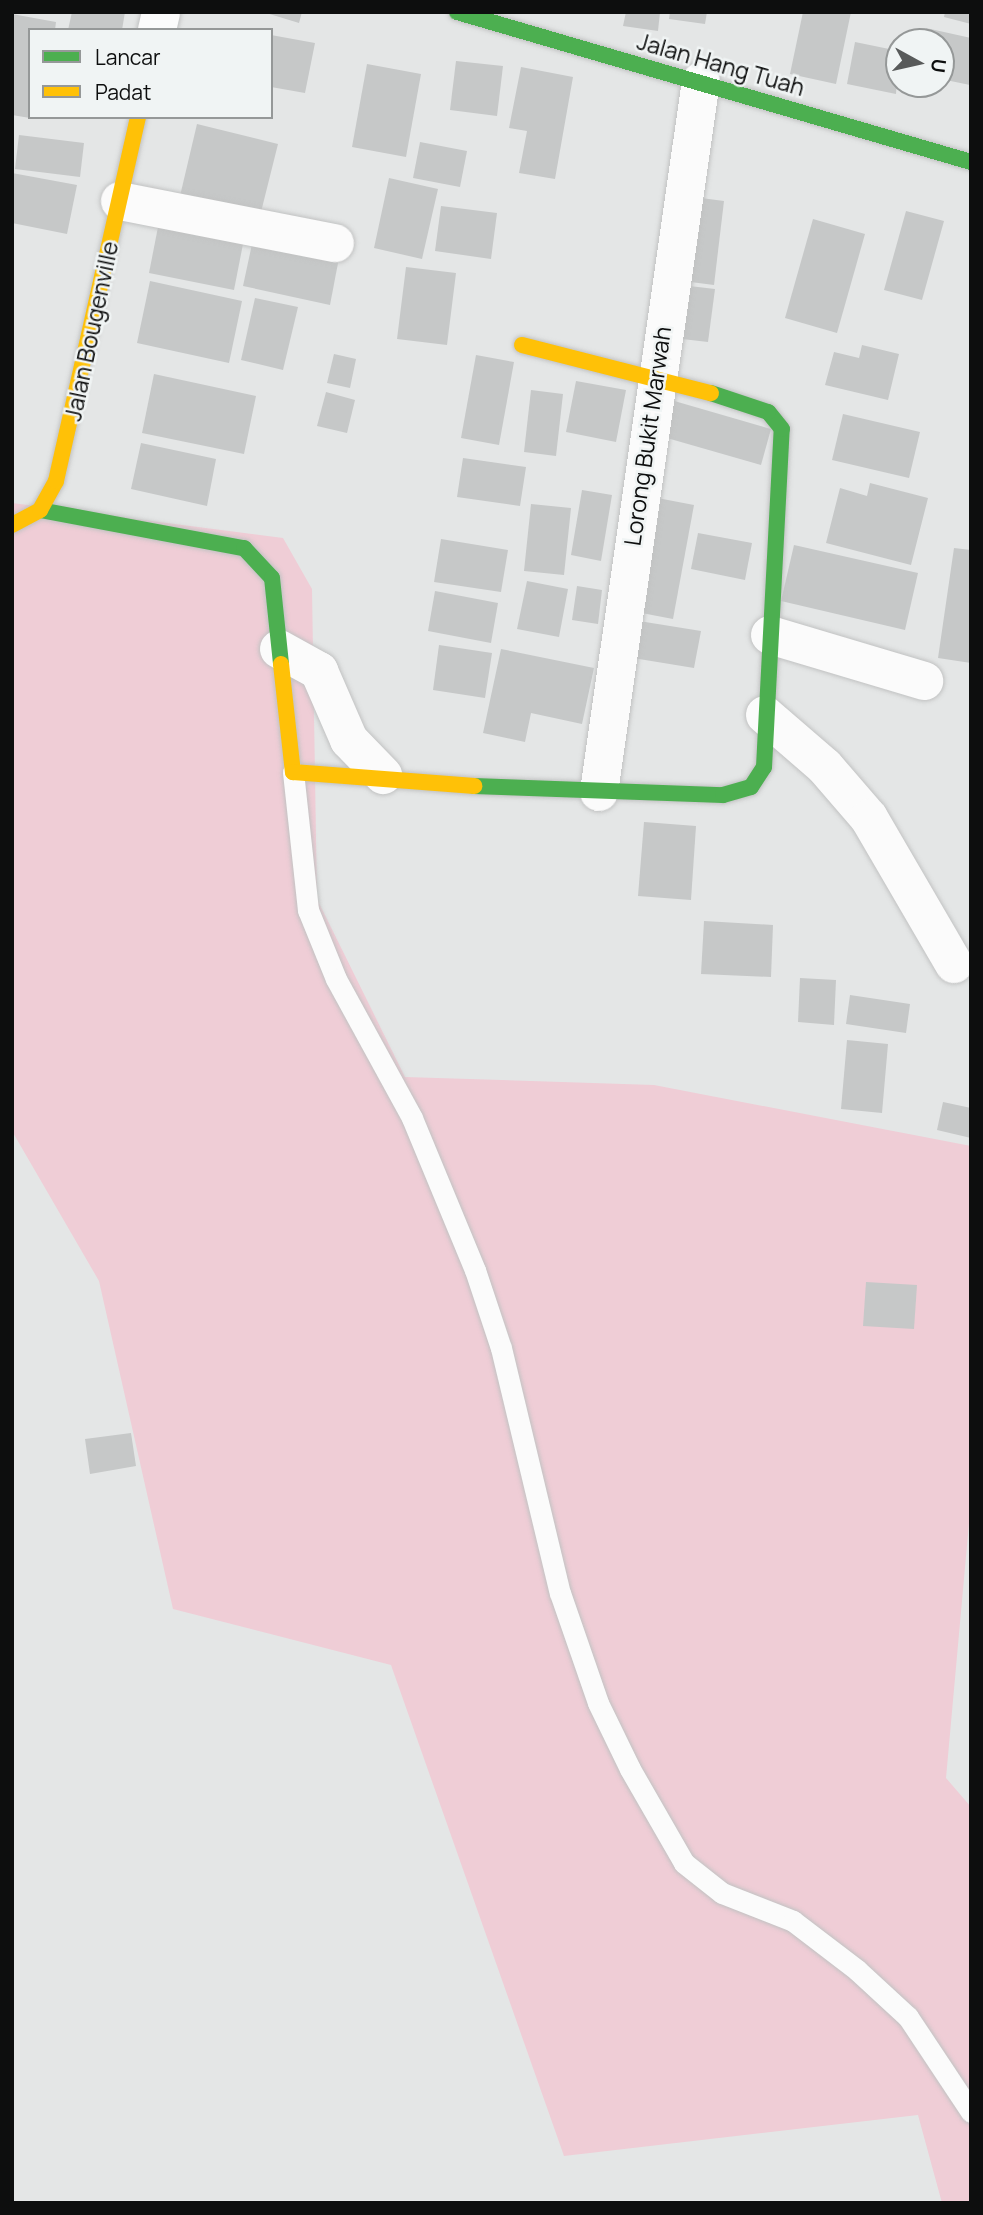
<!DOCTYPE html>
<style>
body{margin:0}
#map{position:relative;width:983px;height:2215px;overflow:hidden;background:#e4e6e6;font-family:Manrope,sans-serif}
div>[style]{position:absolute}
.green>*{inset:0;background:#efcdd6}
.building>*{inset:0;background:#c6c8c8}
.roads{filter:drop-shadow(0 0 2px #c1c2c2) drop-shadow(0 0 2px #c1c2c2)}
.lane>*{height:21px;margin:-10.5px;padding:0 10.5px;transform-origin:10.5px;border-radius:10.5px;background:#fbfbfb}
.street>*{height:38px;margin:-19px;padding:0 19px;transform-origin:19px;border-radius:19px;background:#fbfbfb}
.fast>*{height:16px;margin:-8px;padding:0 8px;transform-origin:8px;border-radius:8px;background:#4caf50}
.slow>*{height:16px;margin:-8px;padding:0 8px;transform-origin:8px;border-radius:8px;background:#ffc107}
span{translate:-50% -50%;white-space:nowrap;text-align:center;line-height:1.15;-webkit-text-stroke:5px #f0f4f4;paint-order:stroke}
.street-label{font-size:23px;color:#0d0e0e}
.frame{position:absolute;inset:0;border:14px solid #0d0e0e;pointer-events:none}
.legend{position:absolute;left:28px;top:28px;width:245px;height:91px;box-sizing:border-box;background:#f0f4f4;border:2px solid #959898;margin:0;padding:9px 12px;list-style:none;font-size:21px;color:#0d0e0e}
.legend li{display:flex;align-items:center;gap:14px;height:35px}
.legend b{width:35px;border:2px solid #959898}
.north{position:absolute;left:885px;top:28px;width:70px;height:70px;box-sizing:border-box;background:#f0f4f4;border:2px solid #959898;border-radius:50%;rotate:98deg;font-size:19px;font-weight:700;line-height:28px;text-align:center;color:#0d0e0e}
.north::after{content:'';display:block;margin:auto;width:24px;height:32px;background:#585a5a;clip-path:polygon(50% 0,100% 100%,50% 72%,0 100%)}
</style>
<div id="map">
<div class="green">
<i style="clip-path:polygon(12px 503px,283px 538px,312px 589px,317px 899px,405px 1077px,654px 1085px,971px 1146px,971px 1501px,946px 1778px,971px 1807px,971px 2203px,942px 2203px,918px 2115px,564px 2156px,391px 1665px,173px 1609px,99px 1281px,12px 1131px)"></i>
</div>
<div class="building">
<i style="clip-path:polygon(72px 12px,125px 12px,122px 30px,68px 30px)"></i>
<i style="clip-path:polygon(263px 12px,302px 12px,299px 23px)"></i>
<i style="clip-path:polygon(626px 12px,660px 12px,658px 31px,623px 26px)"></i>
<i style="clip-path:polygon(670px 12px,707px 12px,705px 24px,669px 19px)"></i>
<i style="clip-path:polygon(803px 12px,851px 12px,836px 84px,790px 74px)"></i>
<i style="clip-path:polygon(945px 12px,971px 12px,971px 24px,944px 17px)"></i>
<i style="clip-path:polygon(12px 14px,56px 22px,55px 30px,30px 30px,30px 118px,12px 115px)"></i>
<i style="clip-path:polygon(926px 28px,971px 38px,970px 85px,941px 79px,941px 42px,923px 42px)"></i>
<i style="clip-path:polygon(271px 35px,315px 43px,305px 93px,271px 87px)"></i>
<i style="clip-path:polygon(855px 42px,899px 51px,896px 94px,847px 84px)"></i>
<i style="clip-path:polygon(456px 61px,503px 66px,497px 116px,450px 110px)"></i>
<i style="clip-path:polygon(367px 64px,421px 74px,406px 157px,352px 147px)"></i>
<i style="clip-path:polygon(521px 67px,573px 77px,555px 179px,519px 173px,527px 131px,509px 128px)"></i>
<i style="clip-path:polygon(197px 124px,278px 144px,260px 216px,180px 196px)"></i>
<i style="clip-path:polygon(19px 135px,84px 143px,80px 177px,15px 169px)"></i>
<i style="clip-path:polygon(420px 142px,467px 151px,460px 187px,413px 178px)"></i>
<i style="clip-path:polygon(12px 173px,77px 185px,67px 234px,12px 223px)"></i>
<i style="clip-path:polygon(389px 178px,438px 189px,422px 259px,374px 248px)"></i>
<i style="clip-path:polygon(686px 196px,724px 201px,714px 285px,675px 280px)"></i>
<i style="clip-path:polygon(441px 206px,497px 213px,491px 259px,435px 251px)"></i>
<i style="clip-path:polygon(906px 211px,944px 221px,922px 300px,884px 290px)"></i>
<i style="clip-path:polygon(813px 219px,865px 234px,837px 333px,785px 318px)"></i>
<i style="clip-path:polygon(158px 227px,243px 244px,234px 290px,149px 273px)"></i>
<i style="clip-path:polygon(252px 244px,338px 263px,330px 305px,243px 286px)"></i>
<i style="clip-path:polygon(406px 267px,456px 273px,447px 345px,397px 339px)"></i>
<i style="clip-path:polygon(150px 281px,242px 301px,229px 363px,137px 343px)"></i>
<i style="clip-path:polygon(672px 284px,715px 289px,708px 342px,665px 337px)"></i>
<i style="clip-path:polygon(255px 298px,298px 307px,283px 370px,241px 360px)"></i>
<i style="clip-path:polygon(862px 345px,899px 354px,888px 400px,825px 385px,834px 352px,859px 358px)"></i>
<i style="clip-path:polygon(334px 354px,356px 359px,350px 388px,327px 383px)"></i>
<i style="clip-path:polygon(476px 355px,514px 362px,499px 445px,461px 438px)"></i>
<i style="clip-path:polygon(154px 374px,256px 396px,244px 454px,142px 433px)"></i>
<i style="clip-path:polygon(576px 381px,626px 390px,616px 442px,566px 432px)"></i>
<i style="clip-path:polygon(531px 390px,563px 394px,556px 456px,524px 452px)"></i>
<i style="clip-path:polygon(326px 392px,355px 400px,347px 433px,317px 426px)"></i>
<i style="clip-path:polygon(664px 398px,771px 429px,761px 465px,653px 434px)"></i>
<i style="clip-path:polygon(843px 414px,920px 432px,909px 478px,832px 460px)"></i>
<i style="clip-path:polygon(141px 443px,216px 459px,207px 506px,131px 489px)"></i>
<i style="clip-path:polygon(463px 458px,526px 467px,520px 506px,457px 497px)"></i>
<i style="clip-path:polygon(870px 483px,928px 498px,911px 565px,826px 543px,840px 488px,867px 496px)"></i>
<i style="clip-path:polygon(582px 490px,612px 495px,601px 561px,571px 555px)"></i>
<i style="clip-path:polygon(647px 496px,694px 505px,673px 619px,626px 610px)"></i>
<i style="clip-path:polygon(531px 504px,571px 508px,564px 575px,524px 571px)"></i>
<i style="clip-path:polygon(698px 533px,752px 543px,745px 580px,691px 569px)"></i>
<i style="clip-path:polygon(441px 539px,508px 550px,501px 592px,434px 582px)"></i>
<i style="clip-path:polygon(794px 545px,918px 573px,905px 630px,781px 601px)"></i>
<i style="clip-path:polygon(954px 548px,971px 550px,971px 663px,938px 658px)"></i>
<i style="clip-path:polygon(527px 581px,568px 589px,559px 637px,517px 629px)"></i>
<i style="clip-path:polygon(577px 586px,602px 590px,598px 624px,572px 620px)"></i>
<i style="clip-path:polygon(435px 591px,498px 603px,491px 643px,428px 631px)"></i>
<i style="clip-path:polygon(639px 621px,701px 631px,694px 668px,633px 658px)"></i>
<i style="clip-path:polygon(439px 645px,492px 653px,485px 698px,433px 690px)"></i>
<i style="clip-path:polygon(501px 649px,594px 668px,582px 724px,531px 713px,525px 742px,483px 733px)"></i>
<i style="clip-path:polygon(644px 822px,696px 826px,691px 900px,638px 896px)"></i>
<i style="clip-path:polygon(704px 921px,773px 925px,771px 977px,701px 974px)"></i>
<i style="clip-path:polygon(800px 978px,836px 980px,834px 1025px,798px 1022px)"></i>
<i style="clip-path:polygon(850px 995px,910px 1004px,906px 1033px,846px 1024px)"></i>
<i style="clip-path:polygon(847px 1040px,888px 1044px,882px 1113px,841px 1109px)"></i>
<i style="clip-path:polygon(943px 1102px,971px 1108px,971px 1138px,937px 1130px)"></i>
<i style="clip-path:polygon(866px 1282px,917px 1285px,914px 1329px,863px 1326px)"></i>
<i style="clip-path:polygon(131px 1433px,136px 1466px,90px 1474px,85px 1439px)"></i>
</div>
<div class="roads">
<div class="lane">
<i style="left:293px;top:772px;width:139px;rotate:83.8deg"></i>
<i style="left:308px;top:910px;width:74px;rotate:67.9deg"></i>
<i style="left:336px;top:979px;width:158px;rotate:61.3deg"></i>
<i style="left:412px;top:1118px;width:165px;rotate:67.5deg"></i>
<i style="left:475px;top:1270px;width:82px;rotate:71.6deg"></i>
<i style="left:501px;top:1348px;width:252px;rotate:76.5deg"></i>
<i style="left:560px;top:1593px;width:116px;rotate:70.9deg"></i>
<i style="left:598px;top:1703px;width:73px;rotate:64.1deg"></i>
<i style="left:630px;top:1769px;width:108px;rotate:60.1deg"></i>
<i style="left:684px;top:1863px;width:48px;rotate:38.3deg"></i>
<i style="left:722px;top:1893px;width:76px;rotate:21.5deg"></i>
<i style="left:793px;top:1921px;width:81px;rotate:37.4deg"></i>
<i style="left:857px;top:1970px;width:69px;rotate:42.7deg"></i>
<i style="left:908px;top:2017px;width:114px;rotate:56.4deg"></i>
</div>
<div class="street">
<i style="left:157px;top:30px;width:18px;rotate:-77deg"></i>
<i style="left:120px;top:201px;width:219px;rotate:11.1deg"></i>
<i style="left:770px;top:635px;width:161px;rotate:16.6deg"></i>
<i style="left:279px;top:649px;width:46px;rotate:28.8deg"></i>
<i style="left:319px;top:671px;width:75px;rotate:66.5deg"></i>
<i style="left:349px;top:740px;width:49px;rotate:45.8deg"></i>
<i style="left:765px;top:715px;width:79px;rotate:40.9deg"></i>
<i style="left:825px;top:767px;width:67px;rotate:49.2deg"></i>
<i style="left:869px;top:818px;width:169px;rotate:59.8deg"></i>
<i style="left:599px;top:792px;width:718px;rotate:-81.84deg"></i>
</div>
<div class="fast">
<i style="left:457px;top:12px;width:535px;rotate:16.27deg"></i>
<i style="left:40px;top:510px;width:208px;rotate:10.6deg"></i>
<i style="left:244px;top:548px;width:41px;rotate:47deg"></i>
<i style="left:272px;top:578px;width:86px;rotate:84deg"></i>
<i style="left:474px;top:786px;width:249px;rotate:2.1deg"></i>
<i style="left:723px;top:795px;width:29px;rotate:-16deg"></i>
<i style="left:751px;top:787px;width:24px;rotate:-57deg"></i>
<i style="left:764px;top:767px;width:338px;rotate:-87deg"></i>
<i style="left:782px;top:429px;width:22px;rotate:-129deg"></i>
<i style="left:768px;top:412px;width:60px;rotate:-161.6deg"></i>
</div>
<div class="slow">
<i style="left:522px;top:345px;width:195px;rotate:14.3deg"></i>
<i style="left:12px;top:525px;width:32px;rotate:-28deg"></i>
<i style="left:40px;top:510px;width:33px;rotate:-61deg"></i>
<i style="left:56px;top:481px;width:373px;rotate:-77.3deg"></i>
<i style="left:281px;top:664px;width:109px;rotate:83.7deg"></i>
<i style="left:293px;top:772px;width:182px;rotate:4.4deg"></i>
</div>
</div>
<div class="street-label">
<span style="left:721px;top:64px;rotate:16deg">Jalan Hang Tuah</span>
<span style="left:91px;top:331px;rotate:-78deg">Jalan Bougenville</span>
<span style="left:647px;top:436px;rotate:-82deg">Lorong Bukit Marwah</span>
</div>
<div class="frame"></div>
<ul class="legend">
<li><b style="height:9px;background:#4caf50"></b>Lancar</li>
<li><b style="height:9px;background:#ffc107"></b>Padat</li>
</ul>
<div class="north">U</div>
</div>
